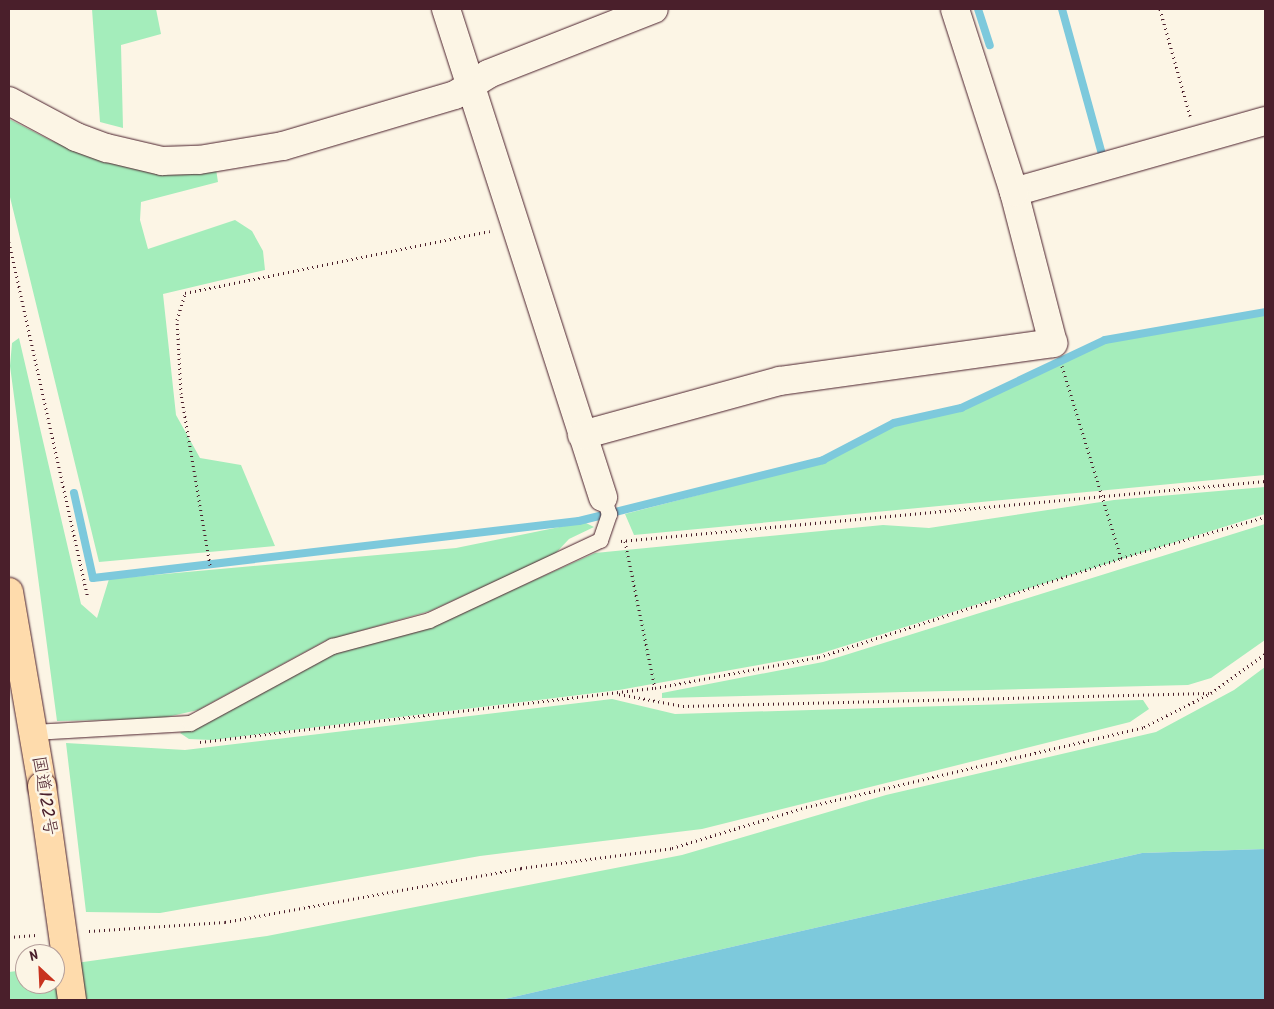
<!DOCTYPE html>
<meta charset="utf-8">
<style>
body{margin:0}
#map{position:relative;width:1274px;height:1009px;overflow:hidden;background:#fcf5e5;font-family:Kalam,"Klee One",sans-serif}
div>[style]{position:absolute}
.green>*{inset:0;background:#a4edbb}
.water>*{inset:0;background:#7dc9dc}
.stream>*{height:8px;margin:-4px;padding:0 4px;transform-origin:4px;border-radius:4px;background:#7dc9dc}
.path>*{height:3px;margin-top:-1.5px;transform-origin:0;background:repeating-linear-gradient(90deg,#4a1f2b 0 1px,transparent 0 5px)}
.roads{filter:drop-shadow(0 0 1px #4a1f2b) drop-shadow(0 0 1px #4a1f2b)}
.lane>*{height:15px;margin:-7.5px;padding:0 7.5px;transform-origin:7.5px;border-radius:7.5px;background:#fcf5e5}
.street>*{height:28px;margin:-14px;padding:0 14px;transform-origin:14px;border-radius:14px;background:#fcf5e5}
.highway>*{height:28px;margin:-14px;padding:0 14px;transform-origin:14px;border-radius:14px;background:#fedbac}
.bridges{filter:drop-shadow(0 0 1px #4a1f2b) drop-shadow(0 0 1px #4a1f2b)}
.highway-bridge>*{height:28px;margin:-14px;padding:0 14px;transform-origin:14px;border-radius:14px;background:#fedbac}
span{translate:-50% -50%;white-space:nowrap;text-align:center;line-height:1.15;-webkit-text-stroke:5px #fcf5e5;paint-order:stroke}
.street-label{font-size:18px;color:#4a1f2b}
.frame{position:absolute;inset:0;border:10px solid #4a1f2b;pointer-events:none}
.north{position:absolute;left:15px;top:944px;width:50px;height:50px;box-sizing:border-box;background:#fcf5e5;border:1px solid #b59f9b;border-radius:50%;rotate:335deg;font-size:14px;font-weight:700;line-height:20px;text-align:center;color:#4a1f2b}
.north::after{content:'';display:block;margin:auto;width:18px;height:22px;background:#c8321e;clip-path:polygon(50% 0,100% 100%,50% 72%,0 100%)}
</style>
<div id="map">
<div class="green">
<i style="clip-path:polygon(92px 9px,156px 9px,161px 34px,121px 45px,123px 128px,100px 122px)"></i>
<i style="clip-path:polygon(9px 119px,52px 141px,130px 168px,216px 169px,218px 182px,141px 202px,140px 220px,148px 249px,235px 220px,252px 231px,263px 251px,265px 270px,163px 294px,176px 415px,200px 458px,241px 465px,275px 546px,99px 562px,9px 193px)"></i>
<i style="clip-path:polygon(1265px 314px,1265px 475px,634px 535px,625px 514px,822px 463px,894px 426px,963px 410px,1106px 342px)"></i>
<i style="clip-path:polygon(19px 338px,81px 604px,97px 618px,109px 579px,456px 548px,584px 522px,594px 527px,569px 539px,554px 555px,430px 611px,325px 641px,198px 710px,158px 719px,57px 721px,10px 366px,12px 343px)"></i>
<i style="clip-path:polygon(1265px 487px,1265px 514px,819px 654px,619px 690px,212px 740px,189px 739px,180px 733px,333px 653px,431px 626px,595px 553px,883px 525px,929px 528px,1114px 500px)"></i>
<i style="clip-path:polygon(1265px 524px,1265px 640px,1211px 678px,1188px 685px,662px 698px,662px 693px,823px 662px)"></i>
<i style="clip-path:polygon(1265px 667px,1265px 849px,1142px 853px,500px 1000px,9px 1000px,9px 972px,25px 970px,25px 984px,55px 984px,55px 966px,267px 936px,682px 855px,886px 795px,1156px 732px,1234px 690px)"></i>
<i style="clip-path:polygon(612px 699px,675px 714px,1143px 700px,1149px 709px,1130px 722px,702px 829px,480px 856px,160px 913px,86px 912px,66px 743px,185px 750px)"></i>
</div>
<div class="water">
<i style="clip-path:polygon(1265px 849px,1265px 1000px,500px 1000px,1142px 853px)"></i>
</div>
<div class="stream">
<i style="left:978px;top:9px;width:38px;rotate:72deg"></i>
<i style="left:1062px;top:9px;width:159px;rotate:74.6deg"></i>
<i style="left:74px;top:493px;width:87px;rotate:77.4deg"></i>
<i style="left:93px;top:578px;width:489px;rotate:-6.7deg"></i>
<i style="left:579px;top:521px;width:252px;rotate:-14deg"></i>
<i style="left:823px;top:460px;width:80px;rotate:-27.5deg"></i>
<i style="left:894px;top:423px;width:69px;rotate:-12.6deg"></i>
<i style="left:961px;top:408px;width:159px;rotate:-25.3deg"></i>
<i style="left:1105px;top:340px;width:162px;rotate:-9.9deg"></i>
</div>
<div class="path">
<i style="left:1160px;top:9px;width:111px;rotate:74.3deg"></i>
<i style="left:9px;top:242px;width:364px;rotate:77.5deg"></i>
<i style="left:1062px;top:366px;width:201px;rotate:72.9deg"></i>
<i style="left:621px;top:541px;width:647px;rotate:-5.32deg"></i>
<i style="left:625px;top:541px;width:150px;rotate:78.5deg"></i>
<i style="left:210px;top:565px;width:173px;rotate:-99.6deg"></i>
<i style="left:181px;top:394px;width:74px;rotate:-93.1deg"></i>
<i style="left:177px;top:320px;width:28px;rotate:-73deg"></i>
<i style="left:185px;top:293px;width:311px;rotate:-11.5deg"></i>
<i style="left:619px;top:694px;width:65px;rotate:10.6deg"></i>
<i style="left:683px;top:706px;width:526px;rotate:-1.42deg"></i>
<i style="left:200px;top:742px;width:458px;rotate:-6.8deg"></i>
<i style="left:655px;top:688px;width:167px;rotate:-10.7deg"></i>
<i style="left:819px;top:657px;width:318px;rotate:-18.1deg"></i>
<i style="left:1121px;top:558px;width:150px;rotate:-15.9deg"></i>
<i style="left:89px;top:931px;width:136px;rotate:-3.8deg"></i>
<i style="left:225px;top:922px;width:301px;rotate:-10.3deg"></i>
<i style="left:521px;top:868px;width:152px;rotate:-7.5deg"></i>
<i style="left:672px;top:848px;width:140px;rotate:-17deg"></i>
<i style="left:806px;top:807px;width:347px;rotate:-13.3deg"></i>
<i style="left:1144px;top:727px;width:75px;rotate:-26.9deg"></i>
<i style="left:1211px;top:693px;width:67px;rotate:-35.8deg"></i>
<i style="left:9px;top:937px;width:27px;rotate:-4deg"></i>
</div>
<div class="roads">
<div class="lane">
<i style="left:32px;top:732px;width:158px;rotate:-3.3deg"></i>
<i style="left:190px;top:723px;width:162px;rotate:-28.5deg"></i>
<i style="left:332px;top:646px;width:100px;rotate:-15deg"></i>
<i style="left:429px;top:620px;width:189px;rotate:-25.1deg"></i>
<i style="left:600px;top:540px;width:28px;rotate:-71deg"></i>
<i style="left:609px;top:514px;width:18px;rotate:-109deg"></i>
</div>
<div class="street">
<i style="left:446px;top:9px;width:513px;rotate:72.17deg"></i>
<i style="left:9px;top:101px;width:76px;rotate:28.2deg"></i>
<i style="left:76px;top:137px;width:33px;rotate:20deg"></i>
<i style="left:107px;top:148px;width:57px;rotate:13.3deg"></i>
<i style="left:162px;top:161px;width:37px;rotate:-2deg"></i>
<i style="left:199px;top:160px;width:85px;rotate:-9.5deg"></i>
<i style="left:283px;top:146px;width:179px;rotate:-16.5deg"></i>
<i style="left:455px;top:95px;width:39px;rotate:-32deg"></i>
<i style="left:488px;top:74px;width:178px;rotate:-21.4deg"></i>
<i style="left:1014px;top:192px;width:261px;rotate:-15.8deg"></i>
<i style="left:582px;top:435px;width:205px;rotate:-15.3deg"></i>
<i style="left:780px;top:381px;width:276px;rotate:-7.9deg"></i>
<i style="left:1053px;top:343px;width:156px;rotate:-104.5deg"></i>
<i style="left:1014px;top:192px;width:192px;rotate:-107.9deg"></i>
</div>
<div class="highway">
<i style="left:9px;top:592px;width:197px;rotate:80.3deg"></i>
</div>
</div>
<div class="bridges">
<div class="highway-bridge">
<i style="left:42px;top:786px;width:216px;rotate:82deg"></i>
</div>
</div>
<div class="street-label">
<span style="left:43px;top:796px;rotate:81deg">国道122号</span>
</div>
<div class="frame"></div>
<div class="north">N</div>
</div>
